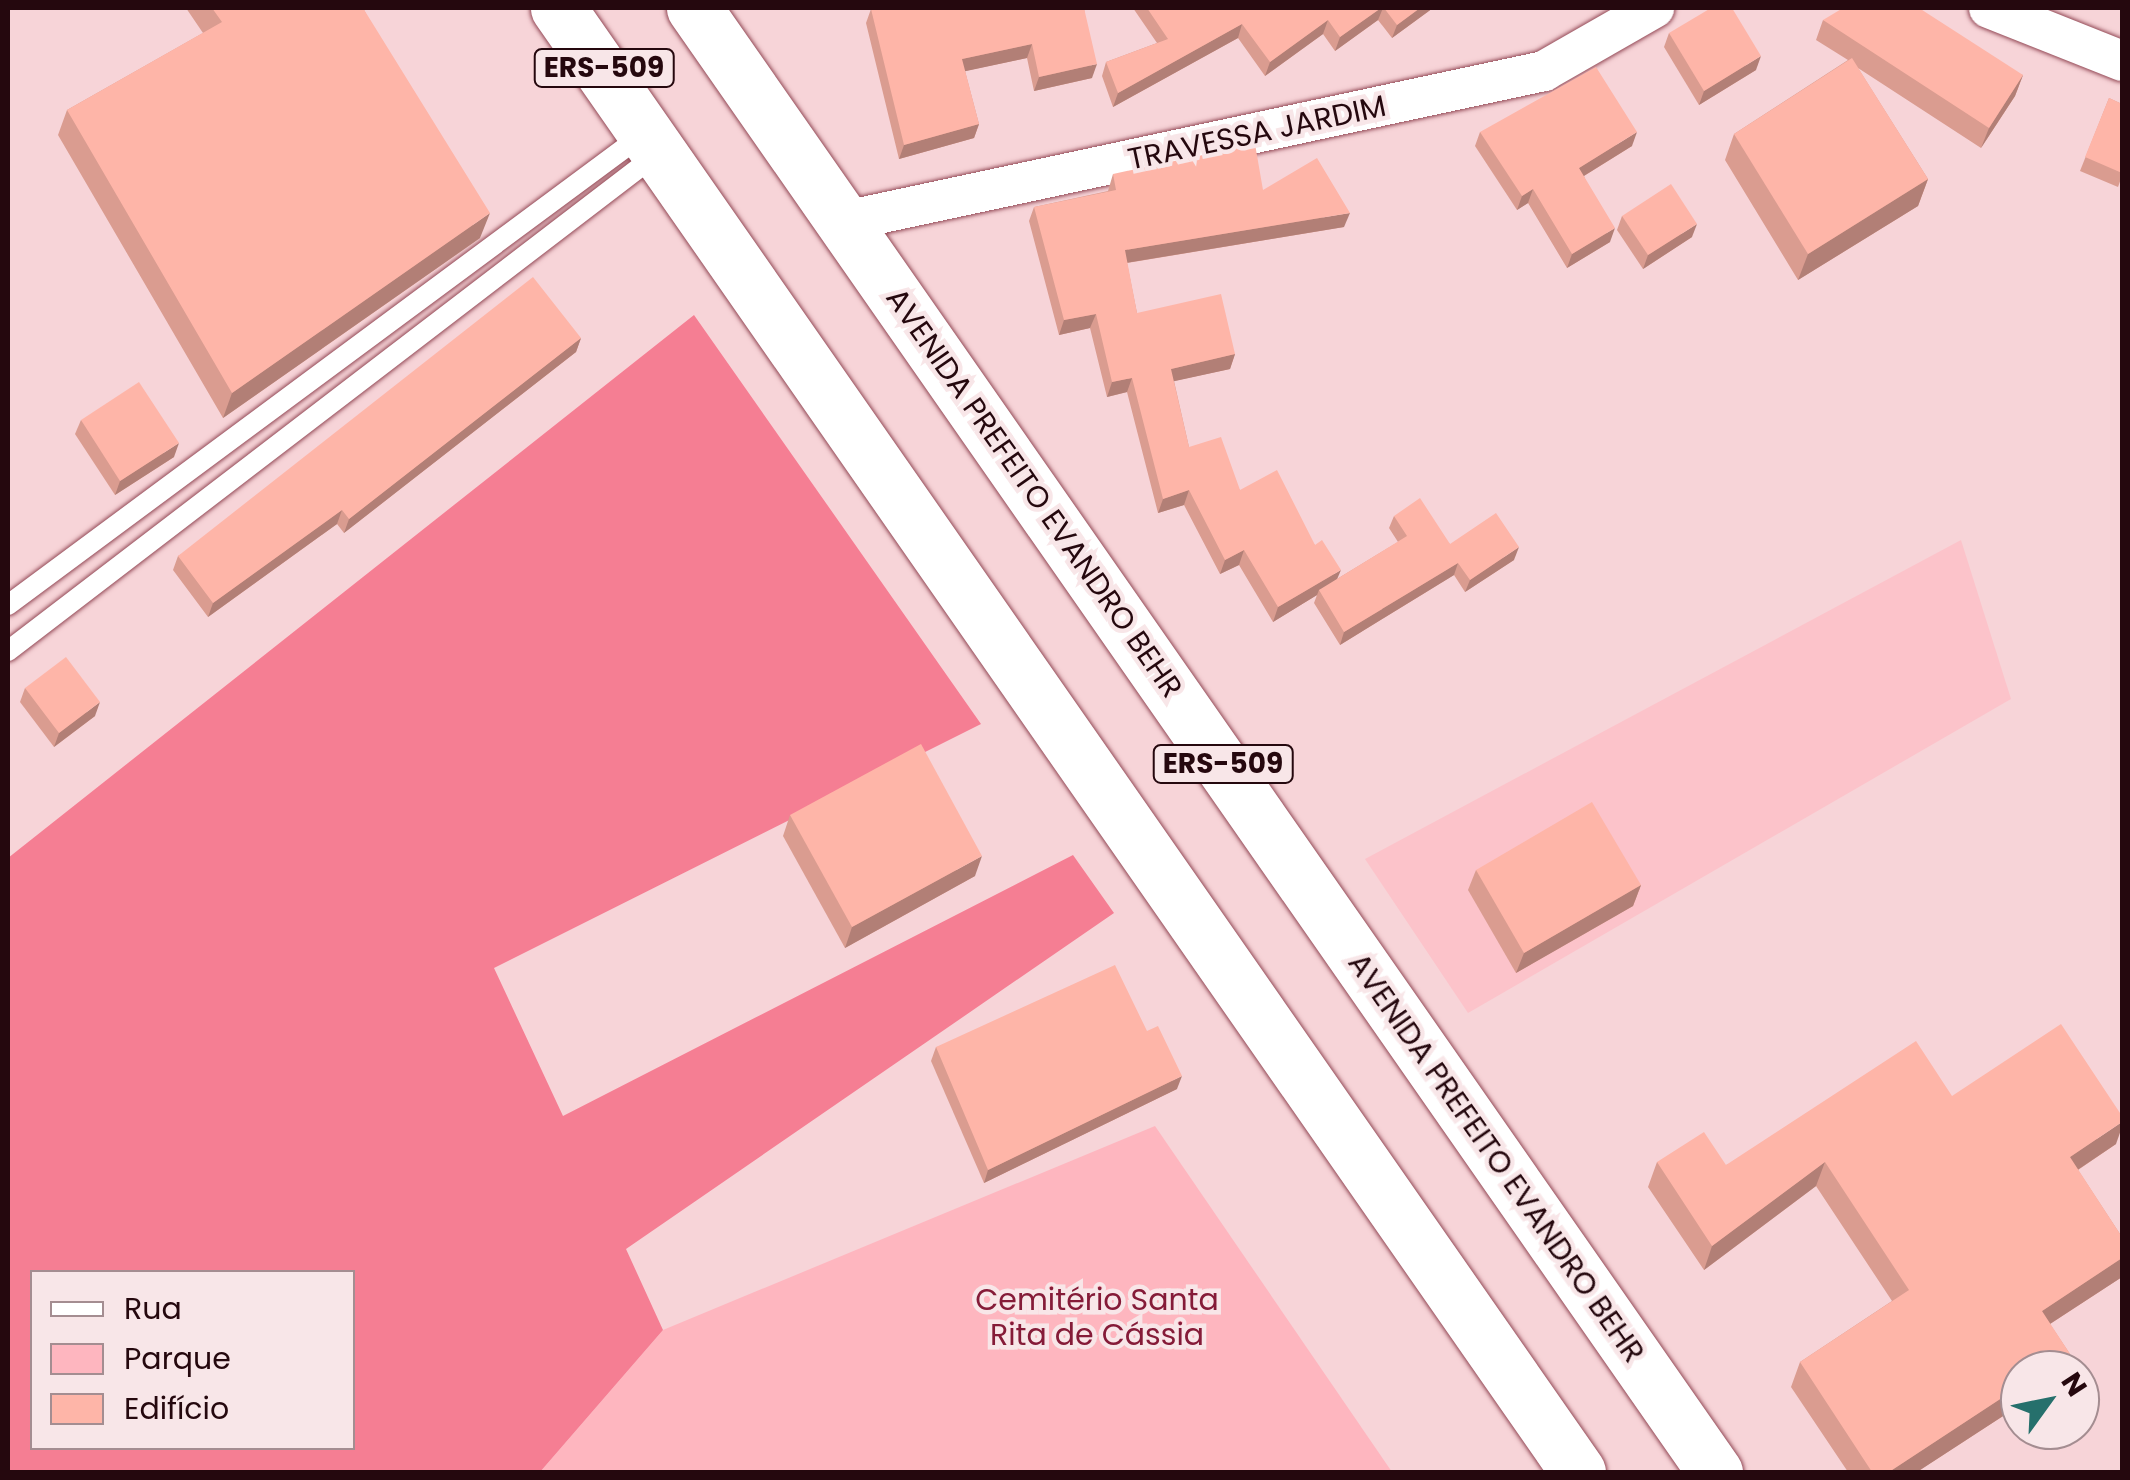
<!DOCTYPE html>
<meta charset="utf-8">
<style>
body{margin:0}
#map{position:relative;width:2130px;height:1480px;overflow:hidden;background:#f7d4d8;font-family:Poppins,sans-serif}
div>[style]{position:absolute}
.built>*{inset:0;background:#fcc3ca}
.green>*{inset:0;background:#feb6bf}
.forest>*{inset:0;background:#f57e93}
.roads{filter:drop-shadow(0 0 2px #934956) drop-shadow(0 0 2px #934956)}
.lane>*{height:20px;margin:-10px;padding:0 10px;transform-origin:10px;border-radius:10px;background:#fff}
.street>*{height:40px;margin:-20px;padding:0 20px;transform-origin:20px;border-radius:20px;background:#fff}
.highway>*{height:55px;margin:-27.5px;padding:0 27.5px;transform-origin:27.5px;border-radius:27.5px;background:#fff}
.wall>*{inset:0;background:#da9c90}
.shaded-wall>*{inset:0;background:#b27f76}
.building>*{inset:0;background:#feb5a8}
span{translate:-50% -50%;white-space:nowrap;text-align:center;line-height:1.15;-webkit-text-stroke:9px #f8e6e8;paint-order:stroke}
.shield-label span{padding:2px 8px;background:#f8e6e8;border:2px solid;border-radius:8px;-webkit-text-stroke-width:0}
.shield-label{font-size:28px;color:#25080e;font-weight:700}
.street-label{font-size:30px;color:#25080e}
.park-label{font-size:30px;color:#851b38}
.frame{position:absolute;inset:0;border:10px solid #25080e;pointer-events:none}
.legend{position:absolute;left:30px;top:1270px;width:325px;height:180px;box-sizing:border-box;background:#f8e6e8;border:2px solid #a48d91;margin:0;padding:12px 18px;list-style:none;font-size:30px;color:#25080e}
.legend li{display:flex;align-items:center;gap:20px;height:50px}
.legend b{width:50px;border:2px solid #a48d91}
.north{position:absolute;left:2000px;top:1350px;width:100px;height:100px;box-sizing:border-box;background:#f8e6e8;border:2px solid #a48d91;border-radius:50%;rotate:57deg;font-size:28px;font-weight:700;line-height:40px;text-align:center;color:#25080e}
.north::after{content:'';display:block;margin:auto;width:35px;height:45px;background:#26706c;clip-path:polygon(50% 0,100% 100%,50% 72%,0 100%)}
</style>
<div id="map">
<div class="built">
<i style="clip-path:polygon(1961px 540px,2011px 699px,1468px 1013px,1365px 859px)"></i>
</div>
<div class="green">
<i style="clip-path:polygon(1155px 1126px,1392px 1472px,540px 1472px,663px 1330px)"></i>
</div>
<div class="forest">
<i style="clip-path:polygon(evenodd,694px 315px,981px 724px,494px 968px,563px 1116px,1073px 855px,1114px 913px,626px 1249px,663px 1330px,540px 1472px,8px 1472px,8px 858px,694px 315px,32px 1272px,352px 1272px,352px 1448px,32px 1448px,32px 1272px)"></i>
</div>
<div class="roads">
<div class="lane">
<i style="left:8px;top:605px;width:793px;rotate:-36.54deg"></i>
<i style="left:8px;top:651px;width:817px;rotate:-37.44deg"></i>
</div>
<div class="street">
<i style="left:1989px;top:8px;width:143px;rotate:21.7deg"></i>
<i style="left:845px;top:221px;width:715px;rotate:-12.11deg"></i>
<i style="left:1544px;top:71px;width:127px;rotate:-29.8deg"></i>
</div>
<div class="highway">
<i style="left:558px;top:8px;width:1784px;rotate:55.13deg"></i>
<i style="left:694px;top:8px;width:1785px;rotate:55.11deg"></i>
</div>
</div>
<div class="wall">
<i style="clip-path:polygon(186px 8px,363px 8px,480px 238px,223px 418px,58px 135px,67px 110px,203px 33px)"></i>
<i style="clip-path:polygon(1084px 8px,1092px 78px,1034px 91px,1027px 58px,965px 71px,979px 124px,974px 138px,899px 159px,866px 23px,871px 9px)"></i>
<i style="clip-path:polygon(1133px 8px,1433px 8px,1392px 38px,1378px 20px,1335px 51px,1323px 34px,1265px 76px,1238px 38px,1113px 107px,1102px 76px,1106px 62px,1157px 43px)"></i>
<i style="clip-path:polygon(1823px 20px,2023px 75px,2015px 96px,1981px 148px,1858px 68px,1928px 179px,1918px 206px,1798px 280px,1725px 160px,1734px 134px,1848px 60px,1816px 40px)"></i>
<i style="clip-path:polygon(1669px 33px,1756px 70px,1699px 105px,1664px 47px)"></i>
<i style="clip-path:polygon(2109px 98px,2122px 104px,2122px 176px,2118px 187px,2080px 171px)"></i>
<i style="clip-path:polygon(1480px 132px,1632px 146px,1584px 176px,1610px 242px,1567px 268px,1528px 203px,1517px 210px,1475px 146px)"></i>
<i style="clip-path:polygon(1113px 174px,1263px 190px,1344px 227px,1127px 263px,1137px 313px,1235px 354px,1230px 369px,1174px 381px,1189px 447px,1240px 490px,1315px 545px,1337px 579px,1398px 542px,1389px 528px,1394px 516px,1450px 544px,1514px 560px,1465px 592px,1454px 575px,1340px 645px,1314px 603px,1317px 595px,1273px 622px,1239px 565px,1220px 574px,1184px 505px,1158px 513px,1127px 392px,1107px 397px,1090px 328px,1059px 335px,1029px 221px,1034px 207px,1108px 191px)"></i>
<i style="clip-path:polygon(1622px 216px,1692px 237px,1643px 269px,1617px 230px)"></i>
<i style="clip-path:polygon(581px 338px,576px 352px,344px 533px,337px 524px,208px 617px,173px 570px,178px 556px)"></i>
<i style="clip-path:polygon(81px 420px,174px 457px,115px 495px,75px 434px)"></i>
<i style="clip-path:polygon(25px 688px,95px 716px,54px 747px,20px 702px)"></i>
<i style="clip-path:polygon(790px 815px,975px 876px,845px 948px,783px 836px)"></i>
<i style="clip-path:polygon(1476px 870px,1641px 885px,1633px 906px,1516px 973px,1468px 890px)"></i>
<i style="clip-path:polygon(1147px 1031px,1177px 1089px,984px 1183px,931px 1061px,936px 1047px)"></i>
<i style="clip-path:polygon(1952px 1096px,2116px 1144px,2078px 1170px,2122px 1237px,2122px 1277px,2050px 1324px,2070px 1354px,2064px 1370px,2020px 1370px,2020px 1405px,1917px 1472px,1848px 1472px,1791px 1387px,1800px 1362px,1892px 1301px,1816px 1186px,1704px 1270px,1648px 1187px,1657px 1162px,1726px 1165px)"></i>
</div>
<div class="shaded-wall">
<i style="clip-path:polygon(1381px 8px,1383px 8px,1378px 20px,1335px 51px,1340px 37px)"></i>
<i style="clip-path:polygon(1420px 8px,1433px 8px,1392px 38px,1397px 25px)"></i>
<i style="clip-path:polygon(1328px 20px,1323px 34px,1265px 76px,1270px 62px)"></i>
<i style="clip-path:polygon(1242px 24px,1238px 38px,1113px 107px,1118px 93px)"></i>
<i style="clip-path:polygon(1032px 44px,1027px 58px,957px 73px,962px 59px)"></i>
<i style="clip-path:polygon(1761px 56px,1756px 70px,1699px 105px,1704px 91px)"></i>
<i style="clip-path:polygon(1097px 64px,1092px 78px,1034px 91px,1039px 77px)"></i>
<i style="clip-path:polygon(2023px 75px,2015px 96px,1981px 148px,1989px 128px)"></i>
<i style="clip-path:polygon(979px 124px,974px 138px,899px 159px,904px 145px)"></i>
<i style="clip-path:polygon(1637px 132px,1632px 146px,1574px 182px,1579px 168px)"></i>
<i style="clip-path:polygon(1928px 179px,1918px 206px,1798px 280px,1808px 254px)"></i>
<i style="clip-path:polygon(1533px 189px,1528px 203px,1517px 210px,1522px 196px)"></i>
<i style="clip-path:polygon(490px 213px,480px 238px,223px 418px,232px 393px)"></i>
<i style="clip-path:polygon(1350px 213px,1344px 227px,1119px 264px,1125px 250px)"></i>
<i style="clip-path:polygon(1697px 224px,1692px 237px,1643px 269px,1648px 255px)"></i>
<i style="clip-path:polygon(1615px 228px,1610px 242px,1567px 268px,1572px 254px)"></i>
<i style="clip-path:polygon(1096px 314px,1090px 328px,1059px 335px,1064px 320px)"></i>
<i style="clip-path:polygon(581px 338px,576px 352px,344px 533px,349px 519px)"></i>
<i style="clip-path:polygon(1235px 354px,1230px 369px,1166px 383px,1171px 369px)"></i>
<i style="clip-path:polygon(1132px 378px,1127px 392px,1107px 397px,1112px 382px)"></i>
<i style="clip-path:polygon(179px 443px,174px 457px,115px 495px,120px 481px)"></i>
<i style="clip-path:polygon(1189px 490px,1184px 505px,1158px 513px,1163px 499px)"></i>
<i style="clip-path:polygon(342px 510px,337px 524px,208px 617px,213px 603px)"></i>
<i style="clip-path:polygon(1519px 547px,1514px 560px,1465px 592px,1470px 580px)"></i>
<i style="clip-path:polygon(1244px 550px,1239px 565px,1220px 574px,1225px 560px)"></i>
<i style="clip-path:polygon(1458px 563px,1454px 575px,1340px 645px,1344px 632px)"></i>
<i style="clip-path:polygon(1341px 570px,1335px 584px,1319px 590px,1317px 595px,1273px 622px,1278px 607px)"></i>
<i style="clip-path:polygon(100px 702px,95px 716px,54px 747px,59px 733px)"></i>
<i style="clip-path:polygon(982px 856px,975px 876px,845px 948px,852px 927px)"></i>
<i style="clip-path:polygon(1641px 885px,1633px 906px,1516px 973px,1524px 953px)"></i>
<i style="clip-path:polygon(1182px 1076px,1177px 1089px,984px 1183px,988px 1170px)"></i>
<i style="clip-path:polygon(2122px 1122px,2122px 1127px,2116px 1144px,2061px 1181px,2070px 1157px)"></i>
<i style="clip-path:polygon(1825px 1162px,1816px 1186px,1704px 1270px,1712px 1246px)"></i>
<i style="clip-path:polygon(2122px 1258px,2122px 1277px,2033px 1335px,2042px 1311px)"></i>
<i style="clip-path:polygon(2070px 1354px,2064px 1370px,2045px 1370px)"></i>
<i style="clip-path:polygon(2020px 1386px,2020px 1405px,1917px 1472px,1889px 1472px)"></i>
</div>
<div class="building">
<i style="clip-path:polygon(212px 8px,363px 8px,490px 213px,232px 393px,67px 110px,222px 22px)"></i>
<i style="clip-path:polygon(877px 8px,1084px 8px,1097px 64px,1039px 77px,1032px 44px,962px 59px,979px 124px,904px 145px,871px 9px)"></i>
<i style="clip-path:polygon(1147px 8px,1381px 8px,1340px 37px,1328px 20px,1270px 62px,1242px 24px,1118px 93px,1106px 62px,1168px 39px)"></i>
<i style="clip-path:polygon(1384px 8px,1420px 8px,1397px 25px)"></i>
<i style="clip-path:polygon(1711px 8px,1732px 8px,1761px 56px,1704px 91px,1669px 33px)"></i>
<i style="clip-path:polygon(1843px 8px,1919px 8px,2023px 75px,1989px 128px,1823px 20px)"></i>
<i style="clip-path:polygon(1852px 58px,1928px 179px,1808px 254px,1734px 134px)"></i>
<i style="clip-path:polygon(1596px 67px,1637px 132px,1579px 168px,1615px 228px,1572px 254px,1533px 189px,1522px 196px,1480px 132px)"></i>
<i style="clip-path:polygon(2109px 98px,2122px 104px,2122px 173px,2085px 157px)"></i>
<i style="clip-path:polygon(1255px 144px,1263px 190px,1317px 158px,1350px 213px,1125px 250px,1137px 313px,1221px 294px,1235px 354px,1171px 369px,1189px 447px,1221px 437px,1240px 490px,1277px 470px,1315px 545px,1322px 540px,1341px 570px,1278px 607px,1244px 550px,1225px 560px,1189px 490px,1163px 499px,1132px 378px,1112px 382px,1096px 314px,1064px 320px,1034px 207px,1116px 190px,1113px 174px)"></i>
<i style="clip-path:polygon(1671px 184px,1697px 224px,1648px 255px,1622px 216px)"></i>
<i style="clip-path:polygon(533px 277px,581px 338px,349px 519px,342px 510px,213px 603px,178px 556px)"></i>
<i style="clip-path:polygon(139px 382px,179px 443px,120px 481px,81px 420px)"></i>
<i style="clip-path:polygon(1420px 498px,1450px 544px,1496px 513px,1519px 547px,1470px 580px,1458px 563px,1344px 632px,1319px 590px,1407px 536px,1394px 516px)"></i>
<i style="clip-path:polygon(66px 657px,100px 702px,59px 733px,25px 688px)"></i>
<i style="clip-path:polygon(921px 744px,982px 856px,852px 927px,790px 815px)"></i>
<i style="clip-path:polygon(1592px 802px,1641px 885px,1524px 953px,1476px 870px)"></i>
<i style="clip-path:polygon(1115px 965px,1147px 1031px,1158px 1026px,1182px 1076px,988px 1170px,936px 1047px)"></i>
<i style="clip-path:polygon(2061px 1024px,2122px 1116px,2122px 1122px,2070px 1157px,2122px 1237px,2122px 1258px,2042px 1311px,2070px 1354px,2045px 1370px,2020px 1370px,2020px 1386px,1889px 1472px,1872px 1472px,1800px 1362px,1909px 1290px,1825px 1162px,1712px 1246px,1657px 1162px,1704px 1132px,1726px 1165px,1916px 1041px,1952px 1096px)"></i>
</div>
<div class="shield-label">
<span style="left:604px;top:68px">ERS-509</span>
<span style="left:1223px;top:764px">ERS-509</span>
</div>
<div class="street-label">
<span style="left:1257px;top:133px;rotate:-12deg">TRAVESSA JARDIM</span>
<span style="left:1034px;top:493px;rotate:55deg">AVENIDA PREFEITO EVANDRO BEHR</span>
<span style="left:1496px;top:1158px;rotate:55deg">AVENIDA PREFEITO EVANDRO BEHR</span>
</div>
<div class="park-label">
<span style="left:1097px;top:1317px">Cemitério Santa<br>Rita de Cássia</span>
</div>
<div class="frame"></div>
<ul class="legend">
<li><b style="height:12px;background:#fff"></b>Rua</li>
<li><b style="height:28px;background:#feb6bf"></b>Parque</li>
<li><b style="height:28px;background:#feb5a8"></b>Edifício</li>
</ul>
<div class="north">N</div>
</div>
